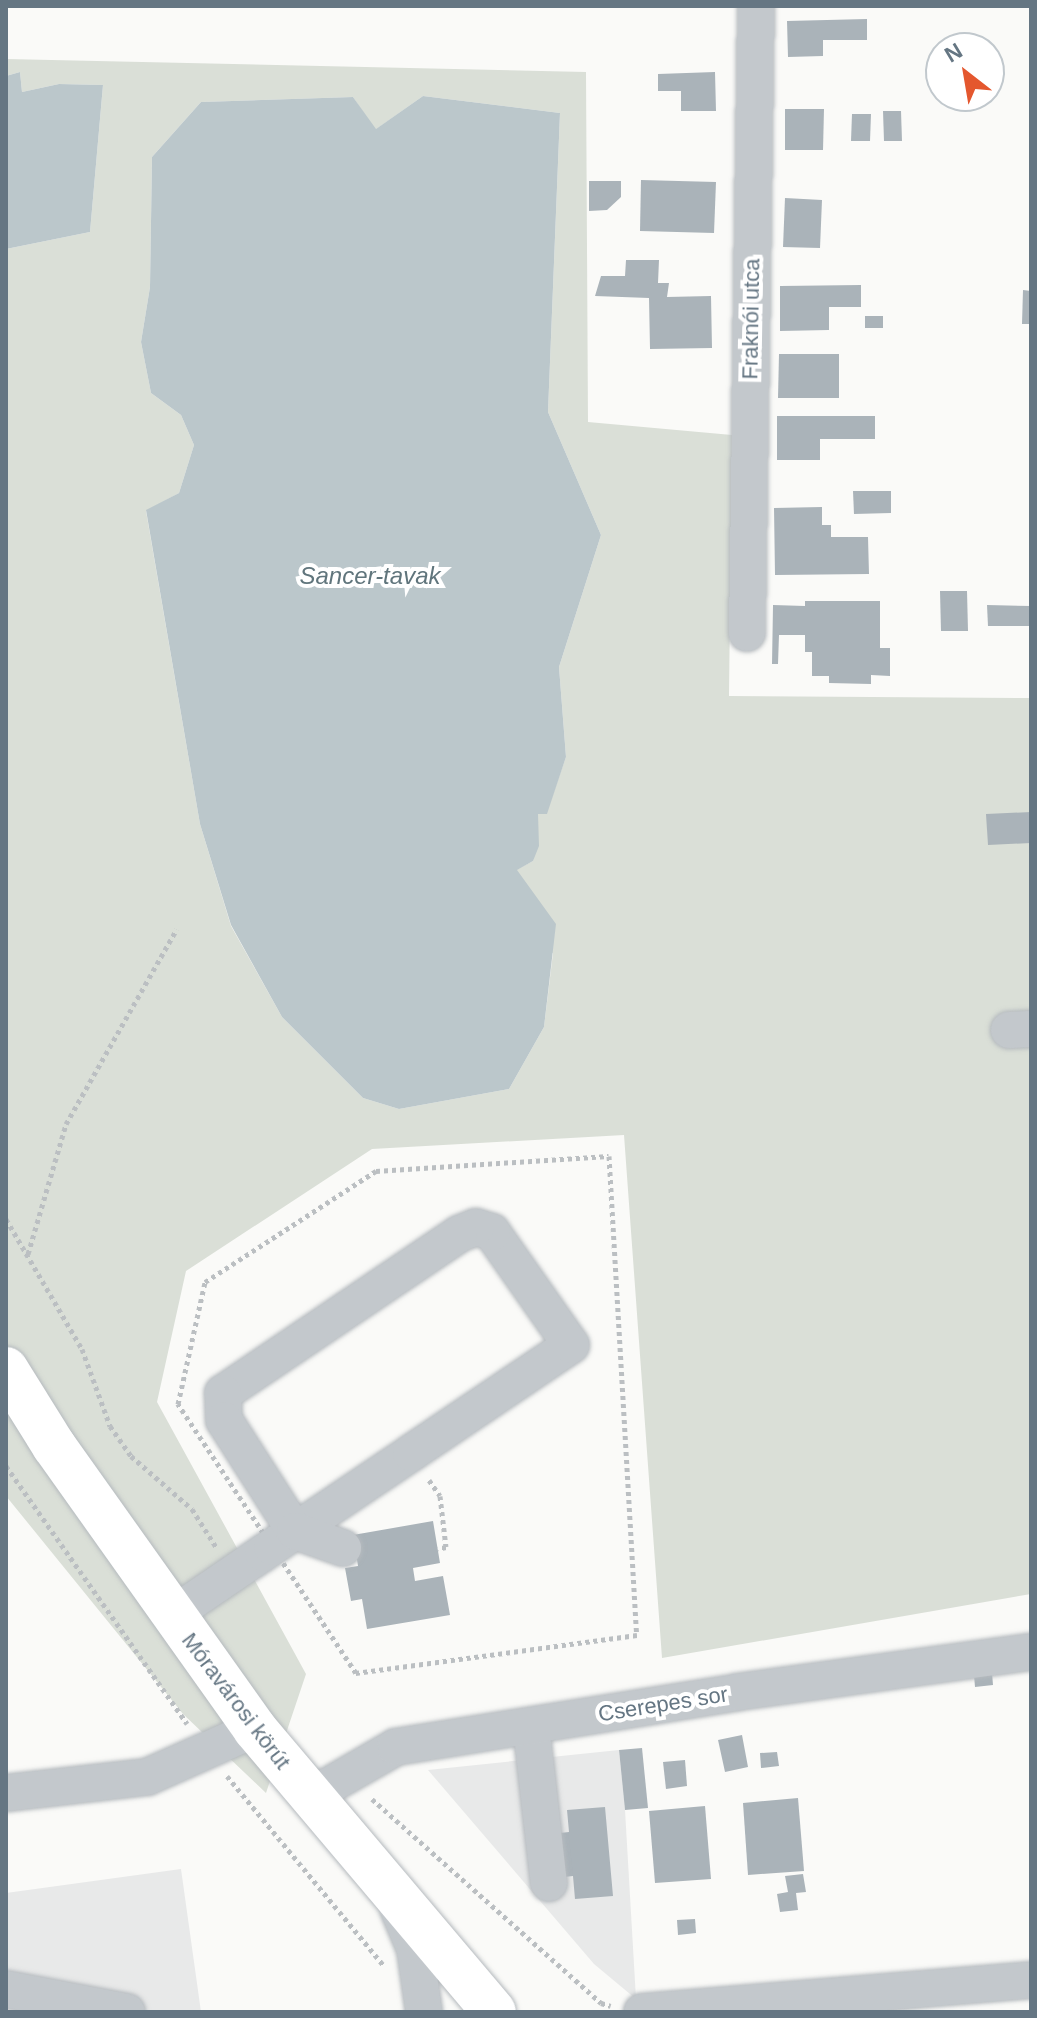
<!DOCTYPE html>
<meta charset="utf-8">
<style>
body{margin:0}
#map{position:relative;width:1037px;height:2018px;overflow:hidden;background:#fafaf8;font-family:Arial,sans-serif}
div>[style]{position:absolute}
.built>*{inset:0;background:#e8e9e9}
.green>*{inset:0;background:#dadfd7}
.water>*{inset:0;background:#bbc7cb}
.building>*{inset:0;background:#aab3b9}
.path>*{height:5px;margin-top:-2.5px;transform-origin:0;background:repeating-linear-gradient(90deg,#bbbfc2 0 4px,transparent 0 8px)}
.roads{filter:drop-shadow(0 0 2px #b5babe) drop-shadow(0 0 2px #b5babe)}
.minor>*{height:36px;margin:-18px;padding:0 18px;transform-origin:18px;border-radius:18px;background:#c3c8cc}
.major>*{height:44px;margin:-22px;padding:0 22px;transform-origin:22px;border-radius:22px;background:#fff}
span{translate:-50% -50%;white-space:nowrap;text-align:center;line-height:1.15;-webkit-text-stroke:8px #fff;paint-order:stroke}
.street-label{font-size:22px;color:#657683}
.water-label{font-size:24px;color:#60757c;font-style:italic}
.frame{position:absolute;inset:0;border:8px solid #657683;pointer-events:none}
.north{position:absolute;left:925px;top:32px;width:80px;height:80px;box-sizing:border-box;background:#fff;border:2px solid #c1c8cd;border-radius:50%;rotate:329deg;font-size:22px;font-weight:700;line-height:32px;text-align:center;color:#657683}
.north::after{content:'';display:block;margin:auto;width:28px;height:36px;background:#e4572e;clip-path:polygon(50% 0,100% 100%,50% 72%,0 100%)}
</style>
<div id="map">
<div class="built">
<i style="clip-path:polygon(619px 1750px,625px 1810px,636px 1999px,594px 1964px,428px 1770px)"></i>
<i style="clip-path:polygon(181px 1869px,201px 2012px,6px 2012px,6px 1893px)"></i>
</div>
<div class="green">
<i style="clip-path:polygon(evenodd,6px 59px,586px 72px,588px 422px,732px 435px,729px 696px,1031px 698px,1031px 1594px,662px 1658px,624px 1135px,372px 1149px,186px 1271px,157px 1402px,306px 1674px,266px 1793px,183px 1714px,6px 1496px,6px 249px,90px 232px,103px 85px,59px 84px,22px 92px,20px 72px,6px 76px,6px 59px,423px 96px,560px 113px,548px 412px,601px 535px,559px 667px,566px 757px,546px 814px,445px 813px,440px 913px,433px 923px,446px 938px,499px 950px,503px 984px,521px 981px,525px 957px,553px 953px,544px 1027px,509px 1089px,399px 1109px,363px 1098px,282px 1017px,231px 926px,200px 824px,146px 511px,179px 493px,194px 445px,181px 415px,151px 393px,141px 342px,150px 287px,152px 157px,201px 102px,353px 97px,375px 130px,423px 96px,6px 59px,538px 822px,533px 861px,516px 870px,555px 924px,554px 936px,532px 935px,526px 906px,463px 912px,455px 902px,459px 830px,525px 825px,536px 831px,538px 822px)"></i>
</div>
<div class="water">
<i style="clip-path:polygon(20px 72px,22px 92px,59px 84px,103px 85px,90px 232px,6px 249px,6px 76px)"></i>
<i style="clip-path:polygon(423px 96px,560px 113px,548px 412px,601px 535px,559px 667px,566px 757px,547px 814px,538px 814px,539px 846px,533px 861px,517px 870px,556px 924px,544px 1027px,509px 1089px,399px 1109px,363px 1098px,282px 1017px,231px 925px,200px 824px,146px 510px,179px 493px,194px 445px,181px 415px,151px 393px,141px 342px,150px 287px,152px 157px,201px 102px,353px 97px,376px 129px)"></i>
</div>
<div class="building">
<i style="clip-path:polygon(867px 19px,867px 40px,823px 40px,823px 56px,788px 57px,787px 21px)"></i>
<i style="clip-path:polygon(715px 72px,716px 111px,681px 111px,681px 91px,658px 91px,658px 74px)"></i>
<i style="clip-path:polygon(785px 109px,824px 109px,823px 150px,785px 150px)"></i>
<i style="clip-path:polygon(883px 111px,901px 111px,902px 141px,884px 141px)"></i>
<i style="clip-path:polygon(852px 114px,871px 114px,870px 141px,851px 141px)"></i>
<i style="clip-path:polygon(641px 180px,716px 182px,714px 233px,640px 231px)"></i>
<i style="clip-path:polygon(589px 181px,621px 181px,621px 197px,607px 210px,589px 211px)"></i>
<i style="clip-path:polygon(785px 198px,822px 200px,820px 248px,783px 247px)"></i>
<i style="clip-path:polygon(626px 260px,659px 260px,658px 283px,669px 283px,667px 297px,711px 296px,712px 348px,650px 349px,649px 298px,595px 296px,601px 276px,625px 276px)"></i>
<i style="clip-path:polygon(861px 285px,861px 307px,829px 307px,829px 330px,780px 331px,780px 286px)"></i>
<i style="clip-path:polygon(1023px 290px,1031px 291px,1031px 324px,1022px 324px)"></i>
<i style="clip-path:polygon(865px 316px,883px 316px,883px 328px,865px 328px)"></i>
<i style="clip-path:polygon(779px 354px,839px 354px,839px 398px,778px 398px)"></i>
<i style="clip-path:polygon(777px 416px,875px 416px,875px 439px,820px 439px,820px 460px,777px 460px)"></i>
<i style="clip-path:polygon(853px 491px,891px 491px,891px 513px,854px 514px)"></i>
<i style="clip-path:polygon(822px 507px,822px 525px,831px 525px,831px 537px,868px 537px,869px 574px,775px 575px,774px 508px)"></i>
<i style="clip-path:polygon(940px 591px,967px 591px,968px 631px,941px 631px)"></i>
<i style="clip-path:polygon(805px 601px,880px 601px,880px 648px,890px 648px,890px 676px,871px 675px,871px 684px,829px 683px,829px 676px,812px 676px,812px 652px,805px 652px,805px 635px,779px 635px,778px 664px,772px 664px,773px 605px,805px 606px)"></i>
<i style="clip-path:polygon(987px 605px,1031px 606px,1031px 626px,988px 626px)"></i>
<i style="clip-path:polygon(1031px 812px,1031px 843px,988px 845px,986px 814px)"></i>
<i style="clip-path:polygon(433px 1521px,440px 1563px,413px 1568px,415px 1581px,443px 1576px,450px 1615px,367px 1629px,362px 1599px,351px 1601px,345px 1568px,358px 1566px,353px 1535px)"></i>
<i style="clip-path:polygon(992px 1673px,993px 1685px,975px 1687px,974px 1675px)"></i>
<i style="clip-path:polygon(742px 1735px,748px 1767px,725px 1772px,718px 1740px)"></i>
<i style="clip-path:polygon(642px 1748px,648px 1808px,625px 1810px,619px 1750px)"></i>
<i style="clip-path:polygon(777px 1752px,779px 1766px,761px 1768px,760px 1753px)"></i>
<i style="clip-path:polygon(685px 1760px,687px 1786px,666px 1789px,663px 1762px)"></i>
<i style="clip-path:polygon(798px 1798px,804px 1871px,748px 1875px,743px 1803px)"></i>
<i style="clip-path:polygon(705px 1806px,711px 1879px,655px 1883px,649px 1811px)"></i>
<i style="clip-path:polygon(605px 1807px,613px 1896px,575px 1899px,573px 1876px,564px 1877px,560px 1833px,569px 1832px,567px 1810px)"></i>
<i style="clip-path:polygon(803px 1874px,806px 1892px,796px 1893px,798px 1910px,780px 1912px,777px 1894px,788px 1892px,785px 1876px)"></i>
<i style="clip-path:polygon(695px 1919px,696px 1933px,678px 1935px,677px 1920px)"></i>
</div>
<div class="path">
<i style="left:609px;top:1156px;width:480px;rotate:86.7deg"></i>
<i style="left:637px;top:1635px;width:284px;rotate:172.3deg"></i>
<i style="left:356px;top:1673px;width:323px;rotate:-123.5deg"></i>
<i style="left:178px;top:1404px;width:125px;rotate:-77.5deg"></i>
<i style="left:205px;top:1282px;width:204px;rotate:-33deg"></i>
<i style="left:376px;top:1171px;width:233px;rotate:-3.7deg"></i>
<i style="left:6px;top:1219px;width:151px;rotate:59.7deg"></i>
<i style="left:82px;top:1349px;width:82px;rotate:70deg"></i>
<i style="left:110px;top:1426px;width:37px;rotate:55deg"></i>
<i style="left:131px;top:1456px;width:81px;rotate:41deg"></i>
<i style="left:192px;top:1509px;width:45px;rotate:57.7deg"></i>
<i style="left:28px;top:1254px;width:135px;rotate:-73.7deg"></i>
<i style="left:66px;top:1124px;width:224px;rotate:-60.4deg"></i>
<i style="left:6px;top:1466px;width:315px;rotate:54.9deg"></i>
<i style="left:429px;top:1480px;width:19px;rotate:55deg"></i>
<i style="left:440px;top:1496px;width:51px;rotate:83.3deg"></i>
<i style="left:446px;top:1547px;width:8px;rotate:166deg"></i>
<i style="left:227px;top:1776px;width:246px;rotate:50.4deg"></i>
<i style="left:372px;top:1799px;width:307px;rotate:41.7deg"></i>
<i style="left:601px;top:2003px;width:10px;rotate:17deg"></i>
</div>
<div class="roads">
<div class="minor">
<i style="left:747px;top:633px;width:627px;rotate:-89.18deg"></i>
<i style="left:1009px;top:1030px;width:22px;rotate:-3deg"></i>
<i style="left:172px;top:1615px;width:110px;rotate:-34.3deg"></i>
<i style="left:263px;top:1553px;width:11px;rotate:-34deg"></i>
<i style="left:272px;top:1547px;width:28px;rotate:-35deg"></i>
<i style="left:295px;top:1531px;width:140px;rotate:-33.9deg"></i>
<i style="left:411px;top:1453px;width:193px;rotate:-34deg"></i>
<i style="left:571px;top:1345px;width:138px;rotate:-125deg"></i>
<i style="left:492px;top:1232px;width:17px;rotate:-163deg"></i>
<i style="left:476px;top:1227px;width:18px;rotate:158deg"></i>
<i style="left:459px;top:1234px;width:285px;rotate:146deg"></i>
<i style="left:223px;top:1393px;width:27px;rotate:88deg"></i>
<i style="left:224px;top:1420px;width:132px;rotate:57.4deg"></i>
<i style="left:295px;top:1531px;width:51px;rotate:19.5deg"></i>
<i style="left:531px;top:1726px;width:158px;rotate:83.5deg"></i>
<i style="left:6px;top:1793px;width:142px;rotate:-6.5deg"></i>
<i style="left:147px;top:1777px;width:118px;rotate:-24deg"></i>
<i style="left:309px;top:1797px;width:100px;rotate:-29.9deg"></i>
<i style="left:396px;top:1747px;width:346px;rotate:-9.1deg"></i>
<i style="left:738px;top:1692px;width:296px;rotate:-7.8deg"></i>
<i style="left:397px;top:1906px;width:47px;rotate:67.3deg"></i>
<i style="left:415px;top:1949px;width:64px;rotate:81.9deg"></i>
<i style="left:6px;top:1989px;width:123px;rotate:10.8deg"></i>
<i style="left:642px;top:2012px;width:390px;rotate:-4.7deg"></i>
</div>
<div class="major">
<i style="left:6px;top:1369px;width:91px;rotate:58.1deg"></i>
<i style="left:54px;top:1446px;width:347px;rotate:54.6deg"></i>
<i style="left:255px;top:1729px;width:370px;rotate:49.8deg"></i>
</div>
</div>
<div class="street-label">
<span style="left:751px;top:319px;rotate:-89deg">Fraknói utca</span>
<span style="left:236px;top:1701px;rotate:53deg">Móravárosi körút</span>
<span style="left:663px;top:1704px;rotate:-9deg">Cserepes sor</span>
</div>
<div class="water-label">
<span style="left:370px;top:576px">Sancer-tavak</span>
</div>
<div class="frame"></div>
<div class="north">N</div>
</div>
